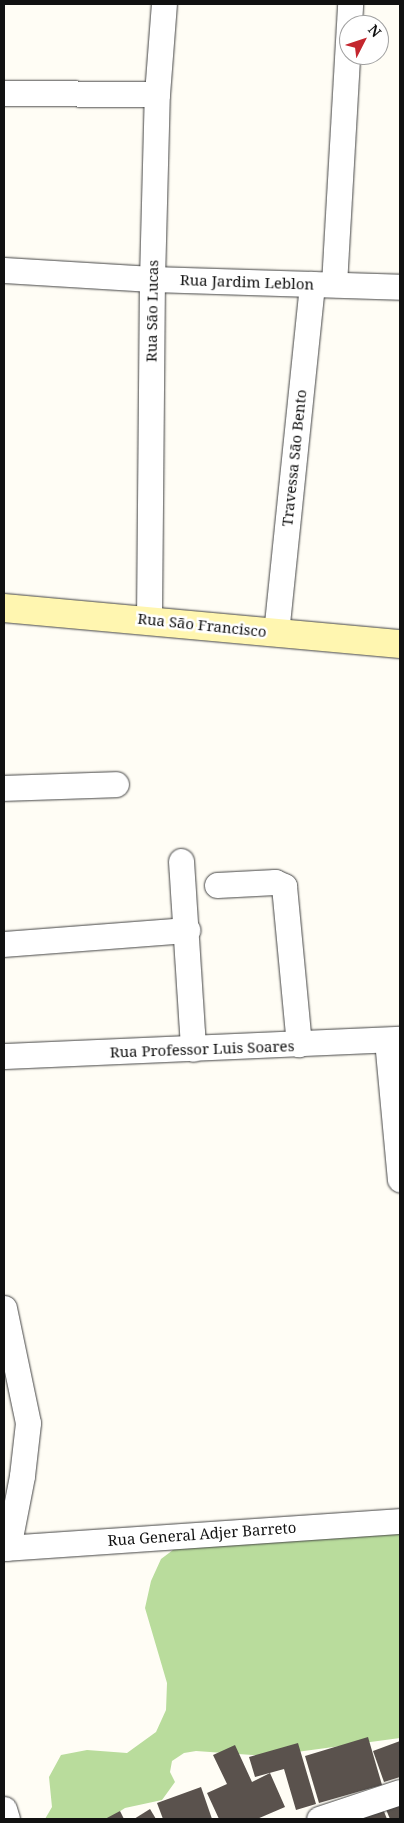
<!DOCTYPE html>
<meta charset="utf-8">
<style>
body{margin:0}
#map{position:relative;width:404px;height:1823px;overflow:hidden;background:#fffdf5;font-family:"Noto Serif",serif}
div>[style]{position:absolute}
.forest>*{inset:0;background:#b9dc9c}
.building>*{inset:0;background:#5a524d}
.roads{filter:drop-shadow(0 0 1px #444) drop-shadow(0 0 1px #444)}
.street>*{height:25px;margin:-12.5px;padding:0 12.5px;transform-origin:12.5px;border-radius:12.5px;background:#fff}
.secondary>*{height:28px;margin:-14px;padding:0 14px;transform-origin:14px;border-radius:14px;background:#fff6b0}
span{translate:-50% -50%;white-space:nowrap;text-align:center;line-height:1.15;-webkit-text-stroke:5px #fff;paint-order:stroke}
.street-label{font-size:15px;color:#111}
.frame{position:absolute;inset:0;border:5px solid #111;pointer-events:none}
.north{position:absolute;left:339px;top:15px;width:50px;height:50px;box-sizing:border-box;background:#fff;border:1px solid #a0a0a0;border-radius:50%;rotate:49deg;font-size:14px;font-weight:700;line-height:20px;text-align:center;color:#111}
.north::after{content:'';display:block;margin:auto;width:18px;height:22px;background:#c4262e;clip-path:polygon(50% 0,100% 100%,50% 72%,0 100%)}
</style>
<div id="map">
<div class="forest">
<i style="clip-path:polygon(400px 1522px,400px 1738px,267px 1756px,196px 1751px,184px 1753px,172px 1761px,170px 1772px,175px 1782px,162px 1800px,125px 1808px,108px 1819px,45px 1819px,52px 1807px,49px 1777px,61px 1755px,87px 1750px,127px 1753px,156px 1732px,166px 1710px,167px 1683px,145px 1608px,151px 1581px,161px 1559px,181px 1544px)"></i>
</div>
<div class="building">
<i style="clip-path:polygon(368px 1737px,382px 1785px,319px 1803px,305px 1756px)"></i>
<i style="clip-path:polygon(400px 1741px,400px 1777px,384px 1782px,373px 1751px)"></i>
<i style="clip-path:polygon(298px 1743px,316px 1804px,296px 1810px,284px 1769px,255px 1777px,249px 1757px)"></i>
<i style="clip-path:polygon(235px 1745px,252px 1782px,270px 1773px,285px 1807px,257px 1819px,219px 1819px,207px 1793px,227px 1784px,213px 1755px)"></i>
<i style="clip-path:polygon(201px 1787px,212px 1819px,163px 1819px,157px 1803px)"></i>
<i style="clip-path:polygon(400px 1801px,400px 1819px,390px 1819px,385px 1807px)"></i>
<i style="clip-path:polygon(381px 1804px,387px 1819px,364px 1819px,361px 1812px)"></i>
<i style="clip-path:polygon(150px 1809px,156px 1819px,134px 1819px)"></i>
<i style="clip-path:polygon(120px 1811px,124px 1819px,105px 1819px)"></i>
</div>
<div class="roads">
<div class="street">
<i style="left:4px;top:93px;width:153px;rotate:0.4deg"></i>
<i style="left:4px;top:270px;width:148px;rotate:3.5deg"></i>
<i style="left:152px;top:279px;width:248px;rotate:1.8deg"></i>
<i style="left:334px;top:284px;width:280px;rotate:-86.7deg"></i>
<i style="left:149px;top:619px;width:340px;rotate:-89.5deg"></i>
<i style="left:152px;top:279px;width:185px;rotate:-88.5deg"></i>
<i style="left:157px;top:94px;width:90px;rotate:-85.6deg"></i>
<i style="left:276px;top:633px;width:351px;rotate:-84.1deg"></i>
<i style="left:4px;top:788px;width:112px;rotate:-2deg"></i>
<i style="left:181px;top:861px;width:188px;rotate:86.3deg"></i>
<i style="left:217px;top:885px;width:58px;rotate:-3deg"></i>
<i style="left:275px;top:882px;width:10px;rotate:24deg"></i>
<i style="left:284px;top:886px;width:159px;rotate:84.6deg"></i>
<i style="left:4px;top:944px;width:184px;rotate:-4.4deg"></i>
<i style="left:387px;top:1040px;width:140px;rotate:84.7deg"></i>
<i style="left:4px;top:1056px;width:396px;rotate:-2.5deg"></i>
<i style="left:4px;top:1308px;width:117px;rotate:78.2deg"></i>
<i style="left:28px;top:1423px;width:53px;rotate:96.5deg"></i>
<i style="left:22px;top:1476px;width:73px;rotate:101deg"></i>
<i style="left:4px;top:1548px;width:397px;rotate:-3.9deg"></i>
<i style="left:4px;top:1809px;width:10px;rotate:73deg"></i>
<i style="left:319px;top:1819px;width:85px;rotate:-18.4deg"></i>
</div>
<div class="secondary">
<i style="left:4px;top:608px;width:398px;rotate:5.2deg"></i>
</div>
</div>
<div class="street-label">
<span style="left:247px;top:282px;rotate:2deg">Rua Jardim Leblon</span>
<span style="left:152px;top:311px;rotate:-89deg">Rua São Lucas</span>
<span style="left:294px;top:458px;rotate:-84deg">Travessa São Bento</span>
<span style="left:202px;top:625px;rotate:6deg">Rua São Francisco</span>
<span style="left:202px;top:1049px;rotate:-2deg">Rua Professor Luis Soares</span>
<span style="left:202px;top:1534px;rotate:-4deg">Rua General Adjer Barreto</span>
</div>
<div class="frame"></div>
<div class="north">N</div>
</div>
